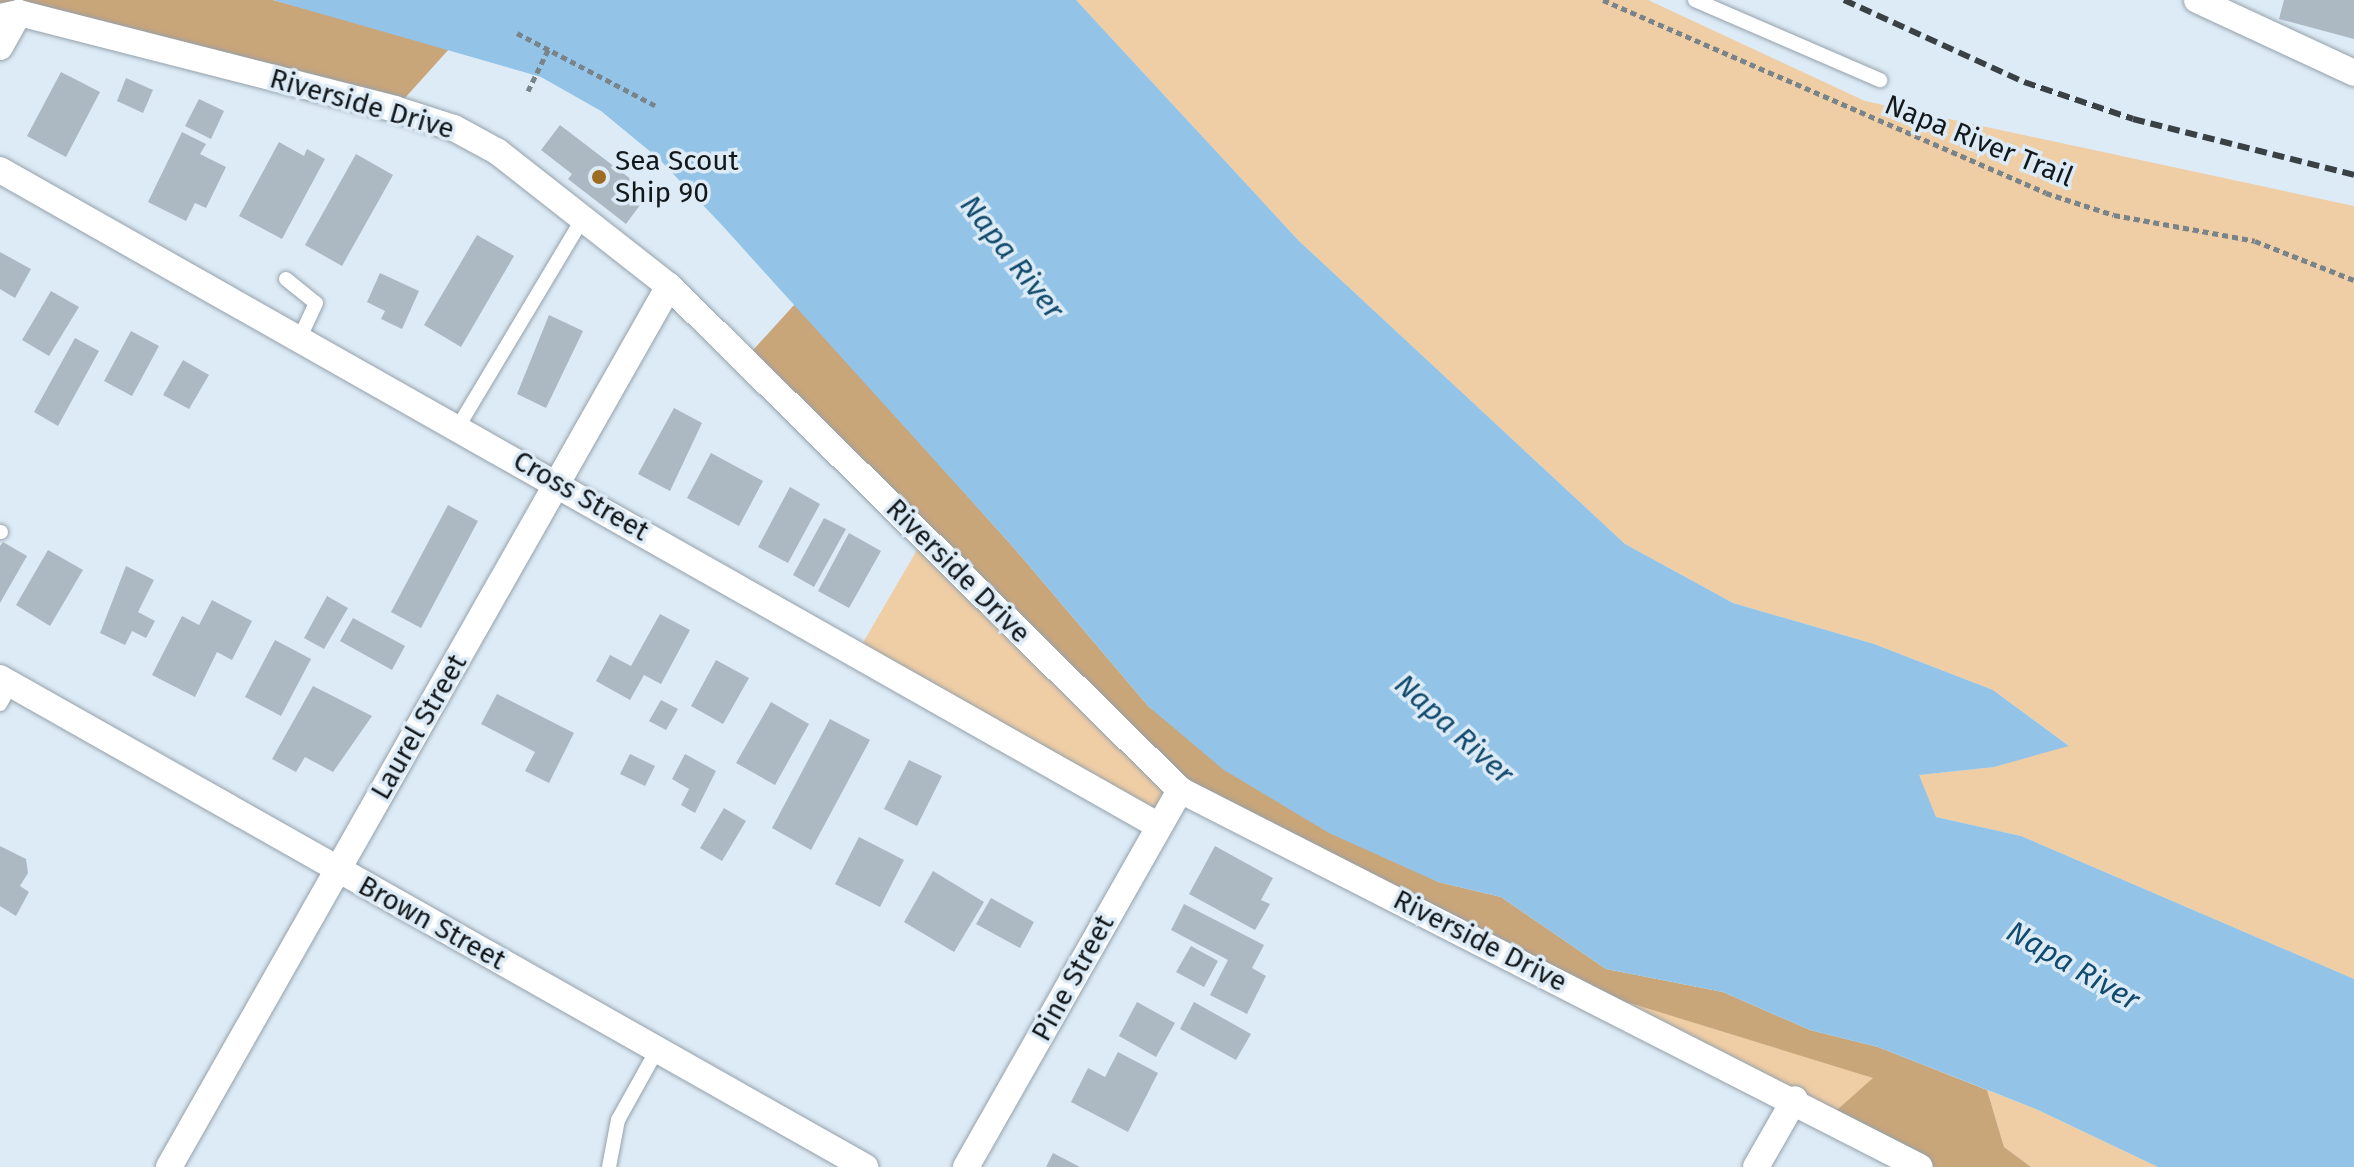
<!DOCTYPE html>
<style>
body{margin:0}
#map{position:relative;width:2354px;height:1167px;overflow:hidden;background:#ddebf6;font-family:"Fira Sans",sans-serif}
div>[style]{position:absolute}
.green>*{inset:0;background:#efcda5}
.forest>*{inset:0;background:#c9a57a}
.water>*{inset:0;background:#93c4e7}
.building>*{inset:0;background:#acb9c3}
.path>*{height:5px;margin-top:-2.5px;transform-origin:0;background:repeating-linear-gradient(90deg,#79838a 0 6px,transparent 0 10px)}
.roads{filter:drop-shadow(0 0 2px #94a1ab) drop-shadow(0 0 2px #94a1ab)}
.service>*{height:14px;margin:-7px;padding:0 7px;transform-origin:7px;border-radius:7px;background:#fff}
.minor>*{height:26px;margin:-13px;padding:0 13px;transform-origin:13px;border-radius:13px;background:#fff}
.rail>*{height:6px;margin-top:-3px;transform-origin:0;background:repeating-linear-gradient(90deg,#3a4145 0 12px,transparent 0 18px)}
.dots>*{width:22px;height:22px;translate:-50% -50%;box-sizing:border-box;border:4px solid #ddebf6;border-radius:50%}
span{translate:-50% -50%;white-space:nowrap;text-align:center;line-height:1.15;-webkit-text-stroke:7px #ddebf6;paint-order:stroke}
.street-label{font-size:28px;color:#13181b}
.poi-label{font-size:28px;color:#13181b}
.left{translate:0 -50%;text-align:left}
.water-label{font-size:30px;color:#114a6d;font-style:italic}
</style>
<div id="map">
<div class="green">
<i style="clip-path:polygon(1076px 0,1648px 0,1865px 101px,2354px 206px,2354px 979px,2021px 836px,1936px 817px,1918px 775px,1994px 767px,2068px 745px,1993px 690px,1874px 644px,1733px 603px,1625px 544px,1299px 241px)"></i>
<i style="clip-path:polygon(924px 538px,1180px 790px,1159px 826px,857px 653px)"></i>
<i style="clip-path:polygon(1565px 983px,1813px 1059px,1874px 1078px,1829px 1117px)"></i>
<i style="clip-path:polygon(1987px 1090px,2036px 1109px,2158px 1167px,2031px 1167px,2004px 1147px)"></i>
</div>
<div class="forest">
<i style="clip-path:polygon(0 0,273px 0,450px 48px,395px 109px,0 17px)"></i>
<i style="clip-path:polygon(795px 304px,1014px 548px,1149px 707px,1176px 727px,1438px 882px,1501px 897px,1606px 969px,1723px 992px,1810px 1030px,1878px 1047px,1987px 1090px,2004px 1147px,2031px 1167px,1920px 1167px,1829px 1117px,1873px 1078px,1565px 983px,1180px 790px,744px 360px)"></i>
</div>
<div class="water">
<i style="clip-path:polygon(273px 0,1076px 0,1299px 241px,1625px 544px,1733px 603px,1874px 644px,1993px 690px,2069px 746px,1994px 767px,1919px 775px,1936px 817px,2021px 836px,2354px 979px,2354px 1167px,2158px 1167px,2036px 1109px,1878px 1047px,1810px 1030px,1723px 992px,1606px 969px,1501px 897px,1438px 882px,1329px 833px,1224px 770px,1149px 707px,1014px 548px,720px 223px,658px 158px,601px 111px,541px 77px)"></i>
</div>
<div class="building">
<i style="clip-path:polygon(2284px 0,2354px 0,2354px 39px,2279px 19px)"></i>
<i style="clip-path:polygon(61px 72px,100px 92px,66px 157px,27px 136px)"></i>
<i style="clip-path:polygon(126px 78px,153px 90px,143px 113px,117px 101px)"></i>
<i style="clip-path:polygon(199px 99px,224px 111px,211px 139px,185px 126px)"></i>
<i style="clip-path:polygon(560px 125px,649px 193px,626px 224px,568px 179px,572px 174px,541px 150px)"></i>
<i style="clip-path:polygon(182px 132px,206px 144px,200px 154px,226px 167px,206px 208px,195px 203px,186px 221px,148px 202px)"></i>
<i style="clip-path:polygon(279px 142px,304px 156px,307px 149px,325px 159px,282px 239px,239px 216px)"></i>
<i style="clip-path:polygon(356px 154px,393px 175px,342px 266px,305px 245px)"></i>
<i style="clip-path:polygon(477px 235px,514px 256px,461px 347px,424px 325px)"></i>
<i style="clip-path:polygon(0 252px,31px 269px,15px 298px,0 289px)"></i>
<i style="clip-path:polygon(380px 273px,419px 291px,402px 329px,381px 319px,385px 311px,367px 302px)"></i>
<i style="clip-path:polygon(51px 291px,79px 307px,49px 356px,22px 340px)"></i>
<i style="clip-path:polygon(549px 315px,583px 331px,546px 408px,517px 394px)"></i>
<i style="clip-path:polygon(131px 331px,159px 346px,132px 396px,104px 381px)"></i>
<i style="clip-path:polygon(75px 338px,99px 351px,58px 426px,34px 412px)"></i>
<i style="clip-path:polygon(183px 360px,209px 375px,189px 409px,163px 395px)"></i>
<i style="clip-path:polygon(674px 408px,702px 423px,670px 491px,638px 474px)"></i>
<i style="clip-path:polygon(711px 453px,763px 481px,739px 526px,687px 498px)"></i>
<i style="clip-path:polygon(790px 487px,820px 504px,788px 563px,758px 547px)"></i>
<i style="clip-path:polygon(448px 505px,478px 521px,421px 628px,391px 612px)"></i>
<i style="clip-path:polygon(824px 518px,846px 529px,814px 587px,793px 575px)"></i>
<i style="clip-path:polygon(849px 533px,881px 551px,849px 608px,818px 591px)"></i>
<i style="clip-path:polygon(3px 542px,27px 556px,0 603px,0 546px)"></i>
<i style="clip-path:polygon(48px 550px,83px 570px,50px 626px,16px 605px)"></i>
<i style="clip-path:polygon(126px 566px,154px 580px,138px 612px,155px 621px,146px 638px,132px 631px,125px 645px,100px 633px)"></i>
<i style="clip-path:polygon(327px 596px,348px 608px,324px 649px,304px 638px)"></i>
<i style="clip-path:polygon(212px 600px,252px 621px,232px 660px,217px 652px,195px 697px,152px 675px,182px 616px,199px 625px)"></i>
<i style="clip-path:polygon(660px 614px,690px 630px,661px 684px,644px 675px,630px 700px,596px 681px,610px 655px,631px 666px)"></i>
<i style="clip-path:polygon(353px 618px,405px 646px,392px 670px,340px 641px)"></i>
<i style="clip-path:polygon(275px 640px,311px 659px,281px 716px,245px 697px)"></i>
<i style="clip-path:polygon(716px 660px,749px 678px,723px 724px,691px 706px)"></i>
<i style="clip-path:polygon(313px 686px,372px 716px,333px 772px,305px 757px,296px 772px,272px 759px)"></i>
<i style="clip-path:polygon(497px 694px,574px 733px,549px 783px,525px 771px,535px 752px,481px 724px)"></i>
<i style="clip-path:polygon(661px 700px,678px 709px,666px 730px,649px 721px)"></i>
<i style="clip-path:polygon(771px 702px,809px 724px,775px 785px,736px 763px)"></i>
<i style="clip-path:polygon(830px 719px,870px 740px,811px 850px,772px 828px)"></i>
<i style="clip-path:polygon(630px 754px,655px 766px,645px 786px,620px 774px)"></i>
<i style="clip-path:polygon(685px 754px,716px 771px,695px 813px,681px 805px,689px 789px,672px 779px)"></i>
<i style="clip-path:polygon(909px 760px,942px 776px,917px 826px,884px 809px)"></i>
<i style="clip-path:polygon(724px 808px,746px 821px,722px 861px,700px 848px)"></i>
<i style="clip-path:polygon(859px 837px,904px 860px,880px 907px,835px 884px)"></i>
<i style="clip-path:polygon(0 846px,26px 859px,28px 873px,20px 886px,29px 892px,16px 916px,0 906px)"></i>
<i style="clip-path:polygon(1215px 846px,1273px 878px,1261px 900px,1270px 904px,1255px 930px,1189px 894px)"></i>
<i style="clip-path:polygon(933px 871px,984px 902px,954px 952px,904px 922px)"></i>
<i style="clip-path:polygon(991px 898px,1034px 922px,1020px 948px,976px 924px)"></i>
<i style="clip-path:polygon(1184px 904px,1264px 945px,1252px 968px,1266px 976px,1247px 1014px,1210px 995px,1228px 960px,1171px 930px)"></i>
<i style="clip-path:polygon(1191px 946px,1218px 961px,1204px 987px,1176px 972px)"></i>
<i style="clip-path:polygon(1137px 1002px,1175px 1023px,1156px 1057px,1119px 1036px)"></i>
<i style="clip-path:polygon(1194px 1002px,1251px 1034px,1236px 1060px,1180px 1029px)"></i>
<i style="clip-path:polygon(1118px 1052px,1158px 1073px,1128px 1132px,1071px 1102px,1088px 1068px,1105px 1077px)"></i>
<i style="clip-path:polygon(1053px 1153px,1080px 1167px,1046px 1167px)"></i>
</div>
<div class="path">
<i style="left:1603px;top:0;width:483px;rotate:23.5deg"></i>
<i style="left:2046px;top:193px;width:71px;rotate:17.9deg"></i>
<i style="left:2114px;top:215px;width:143px;rotate:10.4deg"></i>
<i style="left:2255px;top:241px;width:106px;rotate:21.5deg"></i>
<i style="left:517px;top:33px;width:159px;rotate:27.7deg"></i>
<i style="left:528px;top:91px;width:46px;rotate:-64deg"></i>
</div>
<div class="roads">
<div class="service">
<i style="left:1695px;top:0;width:202px;rotate:23.4deg"></i>
<i style="left:286px;top:279px;width:38px;rotate:39deg"></i>
<i style="left:316px;top:303px;width:38px;rotate:115deg"></i>
<i style="left:458px;top:427px;width:244px;rotate:-59.1deg"></i>
<i style="left:0;top:532px;width:1px"></i>
<i style="left:0;top:704px;width:23px;rotate:-61deg"></i>
<i style="left:609px;top:1167px;width:48px;rotate:-79.2deg"></i>
<i style="left:618px;top:1120px;width:80px;rotate:-60.9deg"></i>
</div>
<div class="minor">
<i style="left:2197px;top:0;width:173px;rotate:24.9deg"></i>
<i style="left:0;top:17px;width:19px;rotate:-12deg"></i>
<i style="left:19px;top:13px;width:388px;rotate:14.3deg"></i>
<i style="left:395px;top:109px;width:62px;rotate:17.9deg"></i>
<i style="left:454px;top:128px;width:50px;rotate:28.6deg"></i>
<i style="left:498px;top:152px;width:217px;rotate:38.1deg"></i>
<i style="left:669px;top:286px;width:718px;rotate:44.6deg"></i>
<i style="left:1180px;top:790px;width:830px;rotate:27deg"></i>
<i style="left:0;top:47px;width:39px;rotate:-61deg"></i>
<i style="left:0;top:170px;width:1332px;rotate:29.51deg"></i>
<i style="left:0;top:678px;width:994px;rotate:29.48deg"></i>
<i style="left:169px;top:1167px;width:1013px;rotate:-60.42deg"></i>
<i style="left:966px;top:1167px;width:434px;rotate:-60.4deg"></i>
<i style="left:1756px;top:1167px;width:78px;rotate:-60.2deg"></i>
</div>
</div>
<div class="rail">
<i style="left:1844px;top:0;width:198px;rotate:24.5deg"></i>
<i style="left:2024px;top:82px;width:115px;rotate:18.7deg"></i>
<i style="left:2133px;top:119px;width:228px;rotate:14.2deg"></i>
</div>
<div class="dots">
<i style="left:599px;top:177px;background:#9e6b22"></i>
</div>
<div class="street-label">
<span style="left:362px;top:104px;rotate:16deg">Riverside Drive</span>
<span style="left:1979px;top:141px;rotate:22deg">Napa River Trail</span>
<span style="left:581px;top:496px;rotate:30deg">Cross Street</span>
<span style="left:958px;top:571px;rotate:45deg">Riverside Drive</span>
<span style="left:419px;top:727px;rotate:-60deg">Laurel Street</span>
<span style="left:432px;top:923px;rotate:29deg">Brown Street</span>
<span style="left:1480px;top:941px;rotate:27deg">Riverside Drive</span>
<span style="left:1073px;top:978px;rotate:-61deg">Pine Street</span>
</div>
<div class="poi-label">
<span class="left" style="left:615px;top:177px">Sea Scout<br>Ship 90</span>
</div>
<div class="water-label">
<span style="left:1012px;top:257px;rotate:52deg">Napa River</span>
<span style="left:1454px;top:729px;rotate:42deg">Napa River</span>
<span style="left:2073px;top:966px;rotate:30deg">Napa River</span>
</div>
</div>
